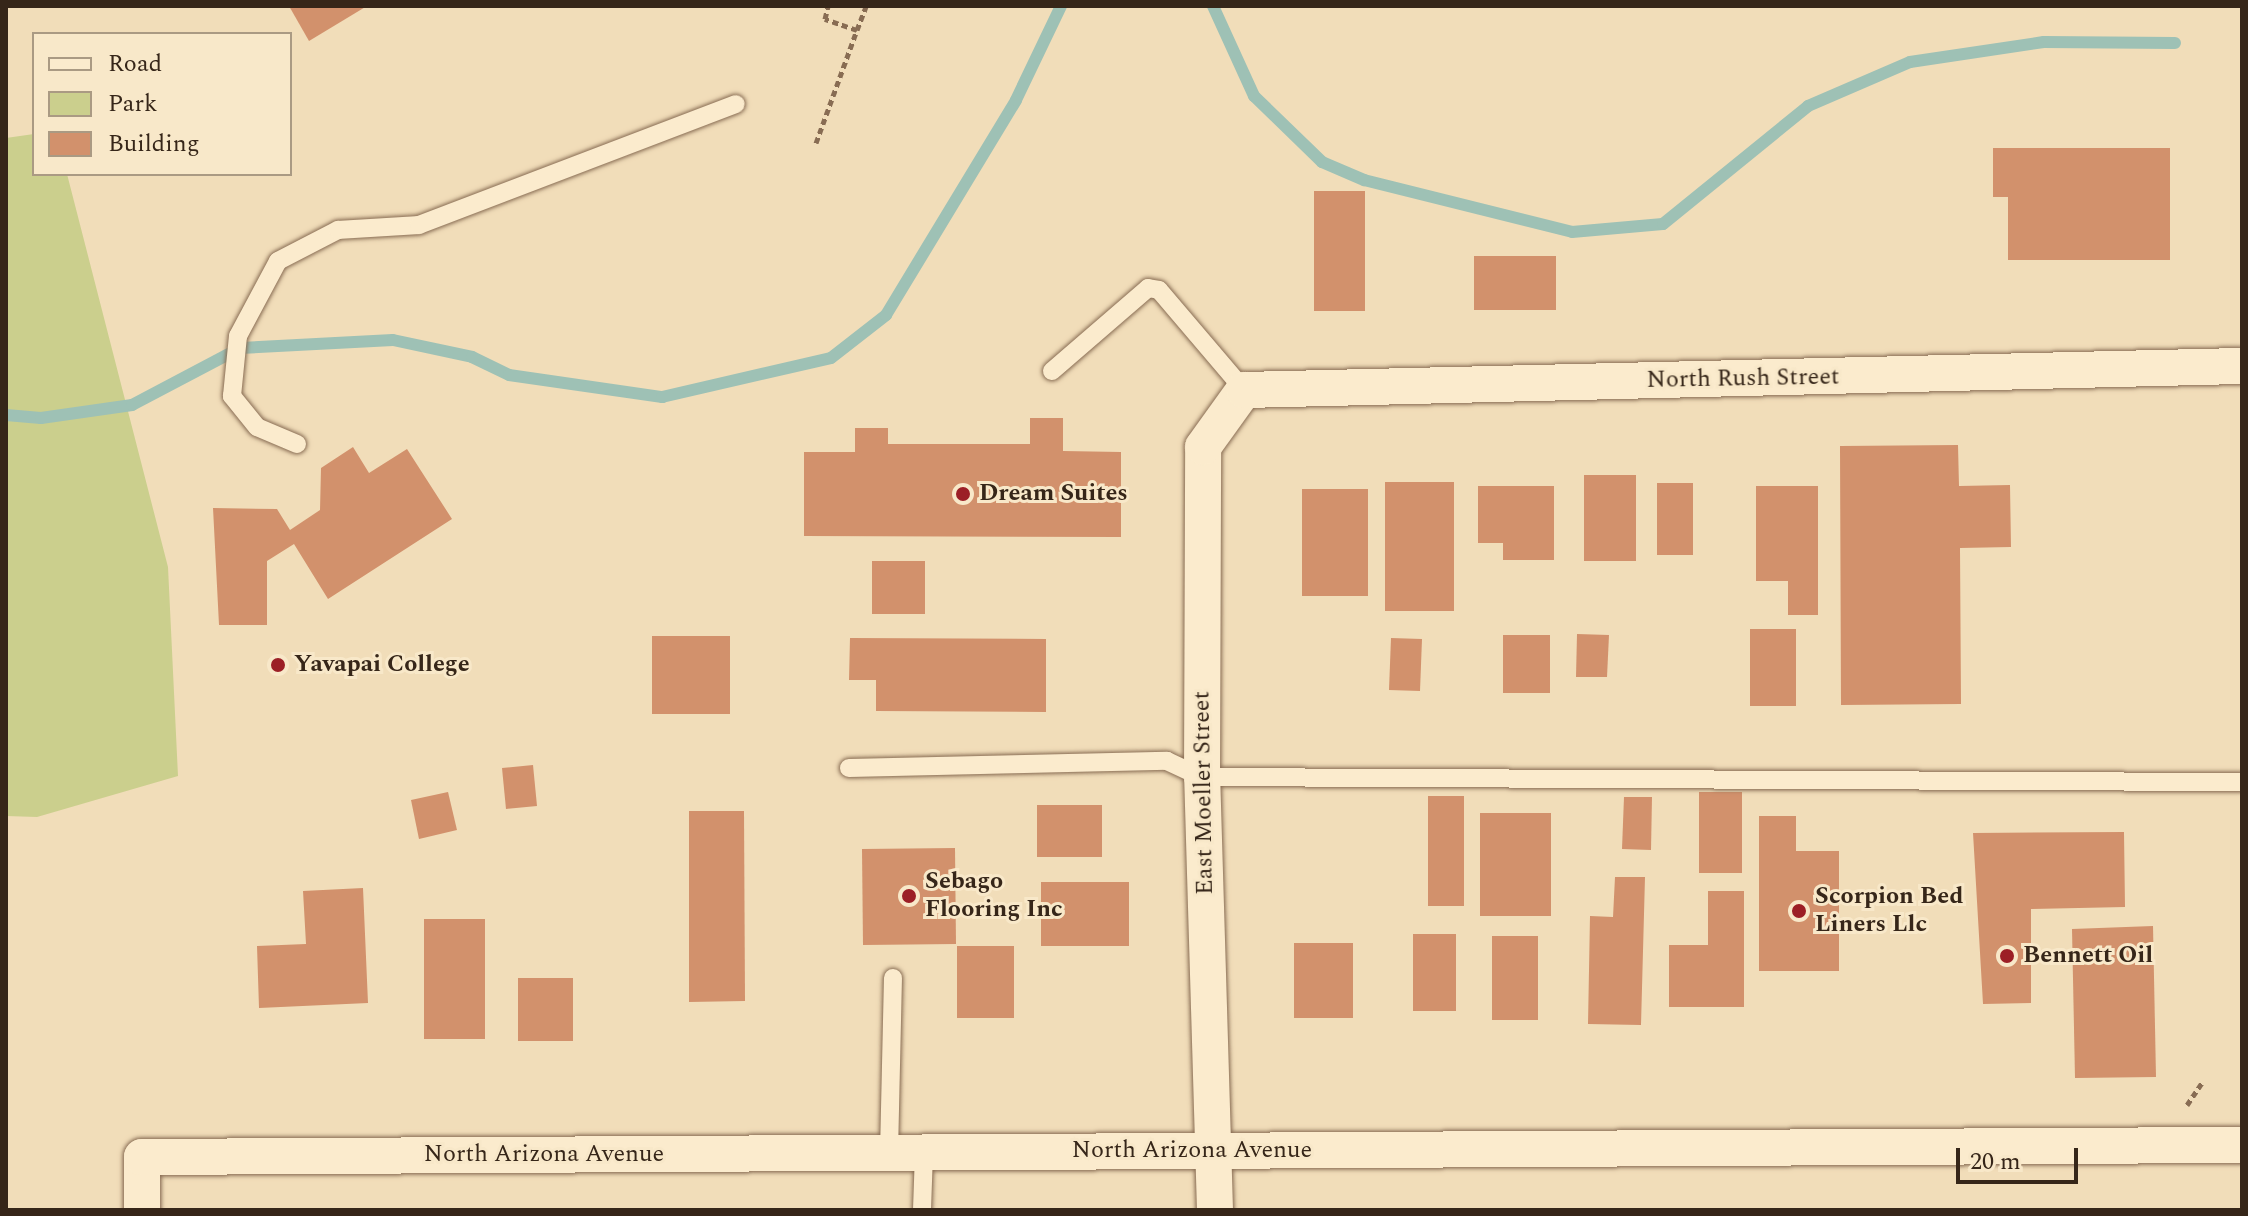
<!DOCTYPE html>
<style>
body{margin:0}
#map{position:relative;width:2248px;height:1216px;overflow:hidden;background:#f1ddb9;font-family:Spectral,serif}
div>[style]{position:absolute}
.green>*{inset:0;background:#cbcf8d}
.stream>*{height:12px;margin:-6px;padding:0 6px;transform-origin:6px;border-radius:6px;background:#9ec1b5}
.building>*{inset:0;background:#d2916c}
.path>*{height:5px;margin-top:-2.5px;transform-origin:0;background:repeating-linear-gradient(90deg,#886c53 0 6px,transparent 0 10px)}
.roads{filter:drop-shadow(0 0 2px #886c53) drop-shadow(0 0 2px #886c53)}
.lane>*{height:18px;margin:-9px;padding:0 9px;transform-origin:9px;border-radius:9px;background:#fbebcd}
.street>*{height:36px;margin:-18px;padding:0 18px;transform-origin:18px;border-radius:18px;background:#fbebcd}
.dots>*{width:22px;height:22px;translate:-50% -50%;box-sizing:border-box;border:4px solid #f8e8c9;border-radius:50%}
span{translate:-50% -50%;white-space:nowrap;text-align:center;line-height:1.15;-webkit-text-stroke:6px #f8e8c9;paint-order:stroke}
.street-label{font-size:24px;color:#362619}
.poi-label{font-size:24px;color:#362619;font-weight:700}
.left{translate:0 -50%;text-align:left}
.frame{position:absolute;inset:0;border:8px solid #362619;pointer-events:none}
.legend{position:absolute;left:32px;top:32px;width:260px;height:144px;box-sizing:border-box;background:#f8e8c9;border:2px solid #aa9a83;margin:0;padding:10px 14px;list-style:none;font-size:24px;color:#362619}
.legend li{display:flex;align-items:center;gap:16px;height:40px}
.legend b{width:40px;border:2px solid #aa9a83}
.scale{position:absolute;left:1956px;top:1148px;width:122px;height:36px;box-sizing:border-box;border:4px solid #362619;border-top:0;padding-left:10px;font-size:24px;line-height:28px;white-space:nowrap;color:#362619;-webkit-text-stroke:6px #f8e8c9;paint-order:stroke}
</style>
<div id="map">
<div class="green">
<i style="clip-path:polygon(34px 134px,34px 174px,67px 174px,168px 567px,178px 776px,37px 817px,6px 816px,6px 138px)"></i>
</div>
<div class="stream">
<i style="left:1213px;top:6px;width:99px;rotate:65.5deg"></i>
<i style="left:1254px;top:96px;width:95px;rotate:44.1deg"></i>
<i style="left:1322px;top:162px;width:46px;rotate:23.2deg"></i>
<i style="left:1364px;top:180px;width:214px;rotate:14deg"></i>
<i style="left:1572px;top:232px;width:91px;rotate:-5deg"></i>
<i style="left:1663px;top:224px;width:187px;rotate:-39.1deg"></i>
<i style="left:1808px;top:106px;width:111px;rotate:-23.3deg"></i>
<i style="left:1910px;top:62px;width:135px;rotate:-8.5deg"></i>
<i style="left:2044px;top:42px;width:131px;rotate:0.4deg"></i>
<i style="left:6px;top:415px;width:35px;rotate:5deg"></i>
<i style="left:41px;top:418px;width:92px;rotate:-8.1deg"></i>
<i style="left:132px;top:405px;width:122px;rotate:-27.8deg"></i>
<i style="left:240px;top:348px;width:153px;rotate:-3deg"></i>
<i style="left:393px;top:340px;width:81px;rotate:12.1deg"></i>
<i style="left:472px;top:357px;width:41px;rotate:25.9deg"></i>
<i style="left:509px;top:375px;width:155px;rotate:8.2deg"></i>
<i style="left:662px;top:397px;width:173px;rotate:-13deg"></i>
<i style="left:831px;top:358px;width:70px;rotate:-38deg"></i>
<i style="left:886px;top:315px;width:251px;rotate:-58.8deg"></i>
<i style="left:1016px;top:100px;width:104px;rotate:-64.4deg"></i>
</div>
<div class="building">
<i style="clip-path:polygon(289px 6px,367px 6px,309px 41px)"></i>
<i style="clip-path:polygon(1993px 148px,2170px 148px,2170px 260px,2008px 260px,2008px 197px,1993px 197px)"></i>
<i style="clip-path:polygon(1314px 191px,1365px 191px,1365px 311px,1314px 311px)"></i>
<i style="clip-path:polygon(1474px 256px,1556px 256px,1556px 310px,1474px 310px)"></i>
<i style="clip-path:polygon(1030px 418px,1063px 418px,1063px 451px,1121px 452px,1121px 537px,804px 536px,804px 452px,855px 452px,855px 428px,888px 428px,888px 444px,1030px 444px)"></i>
<i style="clip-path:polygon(1958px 445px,1959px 486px,2010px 485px,2011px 547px,1960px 548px,1961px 704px,1841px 705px,1840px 446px)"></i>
<i style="clip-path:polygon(353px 447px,369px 473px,407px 449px,452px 519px,328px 599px,294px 544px,267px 561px,267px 625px,219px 625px,213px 508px,277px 509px,290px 530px,320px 510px,321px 468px)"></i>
<i style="clip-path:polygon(1584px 475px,1636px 475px,1636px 561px,1584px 561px)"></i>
<i style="clip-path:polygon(1385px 482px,1454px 482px,1454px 611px,1385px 611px)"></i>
<i style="clip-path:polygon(1657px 483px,1693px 483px,1693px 555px,1657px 555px)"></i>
<i style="clip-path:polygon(1478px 486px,1554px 486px,1554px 560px,1503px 560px,1503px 543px,1478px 543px)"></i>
<i style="clip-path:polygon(1756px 486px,1818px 486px,1818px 615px,1788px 615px,1788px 581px,1756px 581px)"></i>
<i style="clip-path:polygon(1302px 489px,1368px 489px,1368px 596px,1302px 596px)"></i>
<i style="clip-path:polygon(872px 561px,925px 561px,925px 614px,872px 614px)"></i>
<i style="clip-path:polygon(1750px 629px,1796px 629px,1796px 706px,1750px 706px)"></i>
<i style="clip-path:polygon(1577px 634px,1609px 635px,1607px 677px,1576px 677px)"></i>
<i style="clip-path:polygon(1503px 635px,1550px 635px,1550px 693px,1503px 693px)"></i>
<i style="clip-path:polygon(652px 636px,730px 636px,730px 714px,652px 714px)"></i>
<i style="clip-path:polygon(850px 638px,1046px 639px,1046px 712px,876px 711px,876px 680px,849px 680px)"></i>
<i style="clip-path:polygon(1391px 638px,1422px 639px,1420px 691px,1389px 690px)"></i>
<i style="clip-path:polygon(533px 765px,537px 806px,506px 809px,502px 768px)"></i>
<i style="clip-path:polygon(448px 792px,457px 830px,419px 839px,411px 800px)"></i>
<i style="clip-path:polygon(1699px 792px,1742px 792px,1742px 873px,1699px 873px)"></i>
<i style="clip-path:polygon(1428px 796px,1464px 796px,1464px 906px,1428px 906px)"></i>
<i style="clip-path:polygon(1624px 797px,1652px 797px,1651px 850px,1622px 849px)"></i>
<i style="clip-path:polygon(1037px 805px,1102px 805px,1102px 857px,1037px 857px)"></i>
<i style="clip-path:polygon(689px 811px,744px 811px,745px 1001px,689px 1002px)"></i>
<i style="clip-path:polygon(1480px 813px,1551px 813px,1551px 916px,1480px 916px)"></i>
<i style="clip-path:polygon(1759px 816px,1796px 816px,1796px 851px,1839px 851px,1839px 971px,1759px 971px)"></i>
<i style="clip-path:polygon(2124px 832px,2125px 907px,2031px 909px,2031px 1003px,1983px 1004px,1973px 833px)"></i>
<i style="clip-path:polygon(955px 848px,956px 944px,863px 945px,862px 849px)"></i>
<i style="clip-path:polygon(1615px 877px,1645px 877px,1641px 1025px,1588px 1024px,1590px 916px,1613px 917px)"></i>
<i style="clip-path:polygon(1041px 882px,1129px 882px,1129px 946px,1041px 946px)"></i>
<i style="clip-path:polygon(363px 888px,368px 1003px,259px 1008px,257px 946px,306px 944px,303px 891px)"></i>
<i style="clip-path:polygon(1708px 891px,1744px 891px,1744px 1007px,1669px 1007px,1669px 945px,1708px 945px)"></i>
<i style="clip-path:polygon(424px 919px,485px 919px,485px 1039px,424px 1039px)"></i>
<i style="clip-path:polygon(2153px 926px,2156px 1077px,2075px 1078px,2072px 929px)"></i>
<i style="clip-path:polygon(1413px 934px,1456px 934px,1456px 1011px,1413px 1011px)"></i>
<i style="clip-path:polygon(1492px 936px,1538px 936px,1538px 1020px,1492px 1020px)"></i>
<i style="clip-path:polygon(1294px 943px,1353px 943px,1353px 1018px,1294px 1018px)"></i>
<i style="clip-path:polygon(957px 946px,1014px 946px,1014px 1018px,957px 1018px)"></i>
<i style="clip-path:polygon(518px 978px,573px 978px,573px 1041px,518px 1041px)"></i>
</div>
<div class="path">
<i style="left:857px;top:30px;width:26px;rotate:-69deg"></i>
<i style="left:816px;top:143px;width:120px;rotate:-70.1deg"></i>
<i style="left:857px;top:30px;width:34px;rotate:-161deg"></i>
<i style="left:825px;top:19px;width:13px;rotate:-77deg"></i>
<i style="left:2187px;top:1105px;width:29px;rotate:-56deg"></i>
</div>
<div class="roads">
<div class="lane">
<i style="left:1052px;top:371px;width:127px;rotate:-40.8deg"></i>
<i style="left:1148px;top:288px;width:11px;rotate:10deg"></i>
<i style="left:1159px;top:290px;width:131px;rotate:49.6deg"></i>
<i style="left:297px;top:444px;width:43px;rotate:-157deg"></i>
<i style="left:257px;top:427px;width:40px;rotate:-129deg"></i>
<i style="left:232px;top:396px;width:60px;rotate:-84.3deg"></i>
<i style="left:238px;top:336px;width:85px;rotate:-61.9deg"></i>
<i style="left:278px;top:261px;width:68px;rotate:-27.3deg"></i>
<i style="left:338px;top:230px;width:81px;rotate:-3.5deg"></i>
<i style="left:419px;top:225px;width:339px;rotate:-20.9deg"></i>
<i style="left:849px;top:768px;width:318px;rotate:-1.3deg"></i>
<i style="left:1167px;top:761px;width:38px;rotate:25deg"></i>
<i style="left:1202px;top:777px;width:1040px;rotate:0.28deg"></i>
<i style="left:889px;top:1153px;width:175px;rotate:-88.7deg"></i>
<i style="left:922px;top:1210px;width:57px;rotate:-88deg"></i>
</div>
<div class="street">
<i style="left:142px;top:1210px;width:53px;rotate:-90deg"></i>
<i style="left:142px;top:1157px;width:2100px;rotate:-0.33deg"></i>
<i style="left:1215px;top:1210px;width:433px;rotate:-91.7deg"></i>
<i style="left:1202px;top:777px;width:330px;rotate:-89.8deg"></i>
<i style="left:1203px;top:447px;width:70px;rotate:-54.3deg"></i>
<i style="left:1244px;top:390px;width:998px;rotate:-1.38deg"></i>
</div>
</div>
<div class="dots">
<i style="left:963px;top:494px;background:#9c1f26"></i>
<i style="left:278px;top:665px;background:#9c1f26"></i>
<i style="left:909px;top:896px;background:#9c1f26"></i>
<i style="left:1799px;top:911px;background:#9c1f26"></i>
<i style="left:2007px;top:956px;background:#9c1f26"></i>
</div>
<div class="street-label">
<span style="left:1743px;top:379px;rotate:-1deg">North Rush Street</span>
<span style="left:1204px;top:793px;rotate:-91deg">East Moeller Street</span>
<span style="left:1192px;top:1151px">North Arizona Avenue</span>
<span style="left:544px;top:1155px">North Arizona Avenue</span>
</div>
<div class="poi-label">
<span class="left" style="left:979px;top:494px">Dream Suites</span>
<span class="left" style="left:294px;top:665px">Yavapai College</span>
<span class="left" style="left:925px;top:896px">Sebago<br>Flooring Inc</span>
<span class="left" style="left:1815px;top:911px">Scorpion Bed<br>Liners Llc</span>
<span class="left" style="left:2023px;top:956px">Bennett Oil</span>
</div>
<div class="frame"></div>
<ul class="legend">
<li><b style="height:10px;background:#fbebcd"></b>Road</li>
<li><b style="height:22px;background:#cbcf8d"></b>Park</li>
<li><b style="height:22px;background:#d2916c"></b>Building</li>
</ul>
<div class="scale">20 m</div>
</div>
